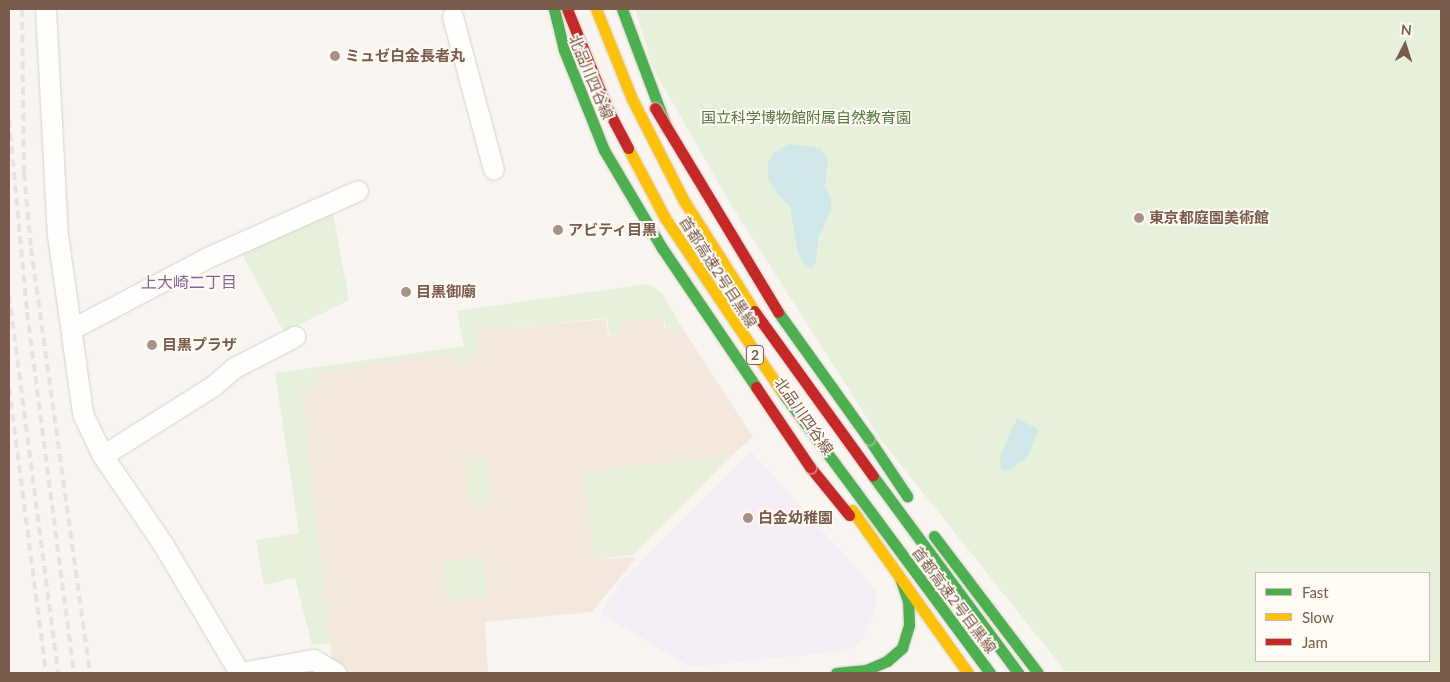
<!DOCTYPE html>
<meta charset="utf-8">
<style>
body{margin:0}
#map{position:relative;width:1450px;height:682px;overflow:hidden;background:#f9f5f0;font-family:Lato,"Noto Sans JP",sans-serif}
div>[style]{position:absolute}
.residential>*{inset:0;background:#f2e8de}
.education>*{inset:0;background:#f6eef6}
.green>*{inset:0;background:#e7f0db}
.water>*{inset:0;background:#d0e8ea}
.roads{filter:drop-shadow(0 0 1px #d7d1cb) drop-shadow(0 0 1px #d7d1cb)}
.street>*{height:20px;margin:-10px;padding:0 10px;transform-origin:10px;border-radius:10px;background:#fefefd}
.fast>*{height:11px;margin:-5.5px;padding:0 5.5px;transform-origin:5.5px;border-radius:5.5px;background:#4caf50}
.slow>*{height:11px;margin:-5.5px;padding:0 5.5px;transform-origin:5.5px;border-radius:5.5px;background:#ffc107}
.jam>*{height:11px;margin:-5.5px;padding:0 5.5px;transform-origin:5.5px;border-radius:5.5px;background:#c62828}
.rail>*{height:4px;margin-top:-2px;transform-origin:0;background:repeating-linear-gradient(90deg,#e6e3e7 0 8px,transparent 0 13px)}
.bridges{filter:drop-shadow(0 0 1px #dad1cc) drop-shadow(0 0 1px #dad1cc)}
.fast-bridge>*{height:11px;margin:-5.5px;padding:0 5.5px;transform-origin:5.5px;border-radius:5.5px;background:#4caf50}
.jam-bridge>*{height:11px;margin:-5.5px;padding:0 5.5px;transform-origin:5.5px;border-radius:5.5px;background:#c62828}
.dots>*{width:14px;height:14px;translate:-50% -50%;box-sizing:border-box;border:2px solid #fffaf3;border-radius:50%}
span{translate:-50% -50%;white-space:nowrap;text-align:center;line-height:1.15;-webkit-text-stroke:4px #fffaf3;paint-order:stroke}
.shield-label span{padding:1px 4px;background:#fffaf3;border:1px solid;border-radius:4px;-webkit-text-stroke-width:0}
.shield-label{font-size:14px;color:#7a5c4d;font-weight:700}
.poi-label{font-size:15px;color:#7a5c4d;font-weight:700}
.left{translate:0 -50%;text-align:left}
.street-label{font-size:15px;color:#7a5c4d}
.park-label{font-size:15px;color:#537a41}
.neighbourhood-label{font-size:16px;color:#846695}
.frame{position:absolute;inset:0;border:10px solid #7a5c4d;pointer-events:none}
.legend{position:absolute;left:1255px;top:572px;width:175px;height:90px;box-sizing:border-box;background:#fffaf3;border:1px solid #cabbb1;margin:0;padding:6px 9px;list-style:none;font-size:15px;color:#7a5c4d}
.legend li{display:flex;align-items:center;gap:10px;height:25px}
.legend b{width:25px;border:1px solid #cabbb1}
.north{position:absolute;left:1380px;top:20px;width:50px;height:50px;-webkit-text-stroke:4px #fffaf3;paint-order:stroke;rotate:5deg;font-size:14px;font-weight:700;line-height:20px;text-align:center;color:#7a5c4d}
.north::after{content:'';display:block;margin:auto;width:18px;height:22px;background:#7a5c4d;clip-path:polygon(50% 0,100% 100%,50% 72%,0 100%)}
</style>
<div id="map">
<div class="residential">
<i style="clip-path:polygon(664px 317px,664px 329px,681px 326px,753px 437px,731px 456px,585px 472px,594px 559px,637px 557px,592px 612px,485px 622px,488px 673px,336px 673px,333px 669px,301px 389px,317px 387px,315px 372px,454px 353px,458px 366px,476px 331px,606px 319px,608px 335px,621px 334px,620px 322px)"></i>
</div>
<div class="education">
<i style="clip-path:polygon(751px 451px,877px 591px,875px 612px,860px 644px,846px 651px,690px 667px,600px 613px,619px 584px)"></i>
</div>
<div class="green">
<i style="clip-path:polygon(evenodd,635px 9px,1441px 9px,1441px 671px,1065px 671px,881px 440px,728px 200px,653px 68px,635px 9px,1256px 573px,1429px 573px,1429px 661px,1256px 661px,1256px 573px)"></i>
<i style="clip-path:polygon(332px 208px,349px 300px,284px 332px,242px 254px)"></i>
<i style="clip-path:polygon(648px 284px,662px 293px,681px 326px,666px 328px,664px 317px,620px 322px,621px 334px,609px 334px,607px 318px,476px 331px,478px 349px,457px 367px,454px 353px,315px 373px,318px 387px,301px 390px,330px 643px,312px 645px,295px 578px,264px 585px,256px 540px,299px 533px,275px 373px,464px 346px,457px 311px)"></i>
<i style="clip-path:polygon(731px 456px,633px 555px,594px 559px,585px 472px)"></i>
<i style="clip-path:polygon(487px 459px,491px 503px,470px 505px,466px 462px)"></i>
<i style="clip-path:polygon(483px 558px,487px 596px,448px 600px,444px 562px)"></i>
</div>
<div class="water">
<i style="clip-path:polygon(789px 144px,820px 148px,828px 159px,825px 187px,831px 200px,831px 211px,818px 238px,816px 262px,811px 269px,803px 263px,798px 253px,790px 207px,772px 187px,768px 177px,768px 163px,773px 153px)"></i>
<i style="clip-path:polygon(1017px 418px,1039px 430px,1026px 459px,1006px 471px,1001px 469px,1000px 456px)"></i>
</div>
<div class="roads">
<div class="street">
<i style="left:46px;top:9px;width:226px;rotate:87deg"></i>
<i style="left:58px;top:235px;width:181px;rotate:82deg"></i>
<i style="left:83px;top:414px;width:47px;rotate:64.5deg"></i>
<i style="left:103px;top:456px;width:107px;rotate:55.7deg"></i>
<i style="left:163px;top:544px;width:150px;rotate:59.2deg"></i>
<i style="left:240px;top:673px;width:75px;rotate:-10deg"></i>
<i style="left:314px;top:660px;width:26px;rotate:31deg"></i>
<i style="left:453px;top:17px;width:158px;rotate:75deg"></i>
<i style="left:73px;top:329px;width:155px;rotate:-27.7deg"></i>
<i style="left:210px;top:257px;width:162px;rotate:-24deg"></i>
<i style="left:103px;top:456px;width:131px;rotate:-32.2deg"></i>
<i style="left:214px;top:386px;width:28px;rotate:-41deg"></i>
<i style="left:235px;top:368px;width:68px;rotate:-27.3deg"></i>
</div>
<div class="fast">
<i style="left:622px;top:9px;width:128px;rotate:69.4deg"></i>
<i style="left:782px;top:392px;width:350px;rotate:53.5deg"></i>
<i style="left:869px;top:439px;width:69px;rotate:56.3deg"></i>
<i style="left:873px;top:476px;width:245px;rotate:53.6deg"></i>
<i style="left:934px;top:536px;width:172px;rotate:52.8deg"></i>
<i style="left:836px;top:673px;width:30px;rotate:-6deg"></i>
<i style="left:866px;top:670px;width:23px;rotate:-23deg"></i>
<i style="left:887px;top:661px;width:20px;rotate:-41deg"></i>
<i style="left:902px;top:648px;width:24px;rotate:-73deg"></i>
<i style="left:909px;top:625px;width:24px;rotate:-92deg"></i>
<i style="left:908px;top:601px;width:24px;rotate:-109deg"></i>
</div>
<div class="slow">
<i style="left:596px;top:9px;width:97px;rotate:68.2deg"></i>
<i style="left:632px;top:99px;width:114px;rotate:63deg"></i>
<i style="left:684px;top:201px;width:130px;rotate:57.5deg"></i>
<i style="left:628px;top:148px;width:79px;rotate:62.1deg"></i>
<i style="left:665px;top:218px;width:210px;rotate:56.1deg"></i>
<i style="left:852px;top:510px;width:200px;rotate:54.6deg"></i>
</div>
<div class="jam">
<i style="left:567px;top:9px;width:109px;rotate:67.9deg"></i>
<i style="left:608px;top:110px;width:43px;rotate:62.2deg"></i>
<i style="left:754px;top:311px;width:203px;rotate:54.2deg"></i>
<i style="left:810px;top:467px;width:62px;rotate:50.9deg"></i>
</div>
</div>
<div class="rail">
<i style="left:22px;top:9px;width:164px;rotate:89.3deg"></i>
<i style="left:24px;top:173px;width:75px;rotate:84.7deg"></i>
<i style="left:31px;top:248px;width:429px;rotate:82.1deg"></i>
<i style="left:9px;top:120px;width:193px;rotate:84.6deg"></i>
<i style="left:27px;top:312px;width:364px;rotate:82.6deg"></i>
<i style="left:9px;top:295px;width:381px;rotate:82.6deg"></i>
<i style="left:9px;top:388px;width:287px;rotate:82.6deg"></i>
</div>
<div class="bridges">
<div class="fast-bridge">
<i style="left:554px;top:9px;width:42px;rotate:76.3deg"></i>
<i style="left:564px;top:50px;width:108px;rotate:68.2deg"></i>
<i style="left:604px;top:150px;width:114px;rotate:59.4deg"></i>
<i style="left:662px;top:248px;width:168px;rotate:55.9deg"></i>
<i style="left:778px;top:312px;width:156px;rotate:54.4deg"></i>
</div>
<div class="jam-bridge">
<i style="left:655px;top:108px;width:238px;rotate:58.9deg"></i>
<i style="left:756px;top:387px;width:97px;rotate:56deg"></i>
</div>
</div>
<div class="dots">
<i style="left:335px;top:56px;background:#a69286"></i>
<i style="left:1139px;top:218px;background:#a69286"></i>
<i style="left:558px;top:230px;background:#a69286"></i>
<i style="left:406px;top:292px;background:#a69286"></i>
<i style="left:152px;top:345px;background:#a69286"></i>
<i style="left:748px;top:518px;background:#a69286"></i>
</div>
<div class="shield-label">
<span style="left:755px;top:355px">2</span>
</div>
<div class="poi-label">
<span class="left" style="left:345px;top:56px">ミュゼ白金長者丸</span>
<span class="left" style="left:1149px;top:218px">東京都庭園美術館</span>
<span class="left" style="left:568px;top:230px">アビティ目黒</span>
<span class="left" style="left:416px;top:292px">目黒御廟</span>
<span class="left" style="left:162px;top:345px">目黒プラザ</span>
<span class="left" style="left:758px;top:518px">白金幼稚園</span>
</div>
<div class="street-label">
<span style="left:591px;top:77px;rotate:67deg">北品川四谷線</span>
<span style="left:718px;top:272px;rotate:57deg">首都高速2号目黒線</span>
<span style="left:804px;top:416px;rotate:55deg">北品川四谷線</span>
<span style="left:954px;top:600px;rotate:53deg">首都高速2号目黒線</span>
</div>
<div class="park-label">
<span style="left:806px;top:118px">国立科学博物館附属自然教育園</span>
</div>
<div class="neighbourhood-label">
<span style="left:189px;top:282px">上大崎二丁目</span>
</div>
<div class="frame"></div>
<ul class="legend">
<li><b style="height:6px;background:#4caf50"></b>Fast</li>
<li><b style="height:6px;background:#ffc107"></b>Slow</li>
<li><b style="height:6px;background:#c62828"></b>Jam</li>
</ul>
<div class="north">N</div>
</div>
